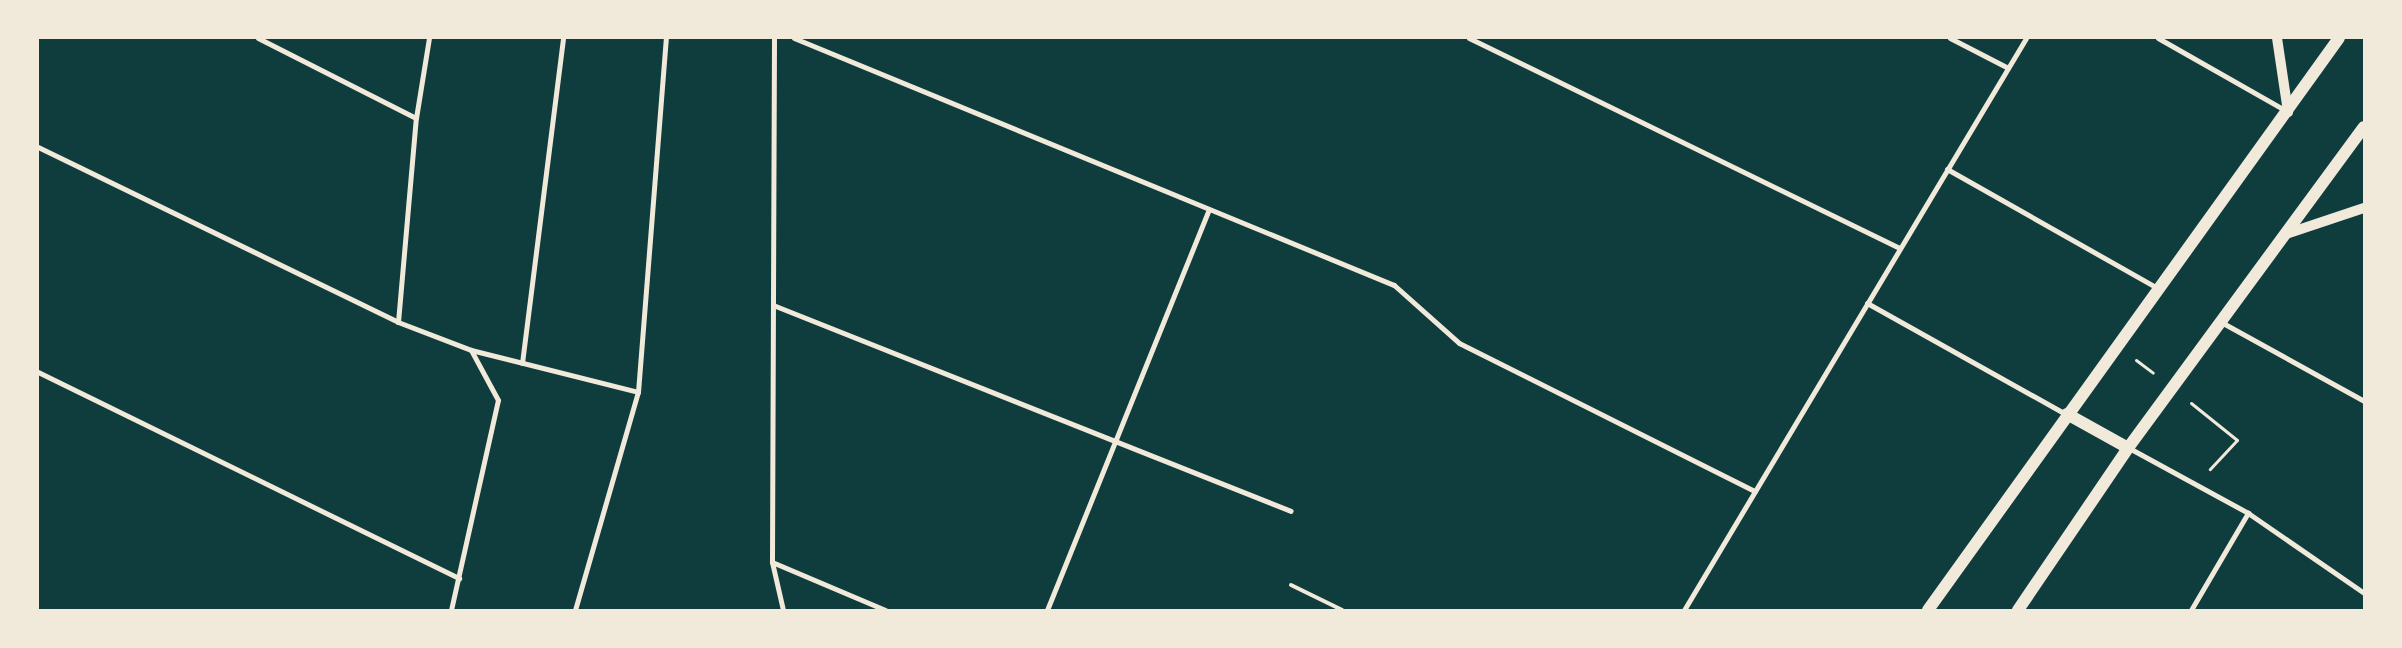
<!DOCTYPE html>
<style>
body{margin:0}
#map{position:relative;width:2402px;height:648px;overflow:hidden;background:#0f3d3e;font-family:Lato,sans-serif}
div>[style]{position:absolute}
.path>*{height:3px;margin:-1.5px;padding:0 1.5px;transform-origin:1.5px;border-radius:1.5px;background:#f1e9da}
.service>*{height:4px;margin:-2px;padding:0 2px;transform-origin:2px;border-radius:2px;background:#f1e9da}
.minor>*{height:5px;margin:-2.5px;padding:0 2.5px;transform-origin:2.5px;border-radius:2.5px;background:#f1e9da}
.secondary>*{height:10px;margin:-5px;padding:0 5px;transform-origin:5px;border-radius:5px;background:#f1e9da}
.primary>*{height:12px;margin:-6px;padding:0 6px;transform-origin:6px;border-radius:6px;background:#f1e9da}
span{translate:-50% -50%;white-space:nowrap;text-align:center;line-height:1.15;-webkit-text-stroke:5px #f1e9da;paint-order:stroke}
.frame{position:absolute;inset:0;border:39px solid #f1e9da;pointer-events:none}
</style>
<div id="map">
<div class="path">
<i style="left:2136px;top:360px;width:21px;rotate:37deg"></i>
<i style="left:2191px;top:403px;width:59px;rotate:38.8deg"></i>
<i style="left:2237px;top:440px;width:40px;rotate:133deg"></i>
</div>
<div class="service">
<i style="left:1291px;top:585px;width:57px;rotate:26.1deg"></i>
</div>
<div class="minor">
<i style="left:258px;top:38px;width:177px;rotate:26.9deg"></i>
<i style="left:774px;top:38px;width:524px;rotate:90.22deg"></i>
<i style="left:772px;top:562px;width:49px;rotate:77.1deg"></i>
<i style="left:794px;top:38px;width:649px;rotate:22.38deg"></i>
<i style="left:1394px;top:285px;width:87px;rotate:41.7deg"></i>
<i style="left:1459px;top:343px;width:331px;rotate:26.6deg"></i>
<i style="left:1469px;top:38px;width:479px;rotate:26deg"></i>
<i style="left:1950px;top:38px;width:65px;rotate:27.3deg"></i>
<i style="left:2158px;top:38px;width:146px;rotate:29.6deg"></i>
<i style="left:38px;top:147px;width:400px;rotate:25.9deg"></i>
<i style="left:398px;top:322px;width:78px;rotate:21deg"></i>
<i style="left:471px;top:350px;width:172px;rotate:14.1deg"></i>
<i style="left:1947px;top:169px;width:244px;rotate:29.5deg"></i>
<i style="left:1867px;top:303px;width:228px;rotate:29.2deg"></i>
<i style="left:773px;top:305px;width:557px;rotate:21.69deg"></i>
<i style="left:398px;top:322px;width:205px;rotate:-85deg"></i>
<i style="left:416px;top:118px;width:81px;rotate:-80.8deg"></i>
<i style="left:2221px;top:322px;width:163px;rotate:28.9deg"></i>
<i style="left:522px;top:363px;width:328px;rotate:-82.8deg"></i>
<i style="left:38px;top:372px;width:469px;rotate:26.1deg"></i>
<i style="left:2129px;top:448px;width:136px;rotate:28.6deg"></i>
<i style="left:2248px;top:513px;width:141px;rotate:34.6deg"></i>
<i style="left:772px;top:562px;width:123px;rotate:23deg"></i>
<i style="left:451px;top:610px;width:215px;rotate:-77.4deg"></i>
<i style="left:498px;top:400px;width:57px;rotate:-118.4deg"></i>
<i style="left:575px;top:610px;width:227px;rotate:-73.9deg"></i>
<i style="left:638px;top:392px;width:355px;rotate:-85.5deg"></i>
<i style="left:1047px;top:610px;width:432px;rotate:-68deg"></i>
<i style="left:1684px;top:610px;width:666px;rotate:-59.12deg"></i>
<i style="left:2191px;top:610px;width:113px;rotate:-59.6deg"></i>
</div>
<div class="secondary">
<i style="left:2277px;top:38px;width:75px;rotate:81.5deg"></i>
<i style="left:2286px;top:234px;width:82px;rotate:-18.4deg"></i>
</div>
<div class="primary">
<i style="left:2067px;top:414px;width:70px;rotate:29.1deg"></i>
<i style="left:1928px;top:610px;width:704px;rotate:-54.3deg"></i>
<i style="left:2018px;top:610px;width:196px;rotate:-55.8deg"></i>
<i style="left:2128px;top:448px;width:398px;rotate:-53.7deg"></i>
</div>
<div class="frame"></div>
</div>
